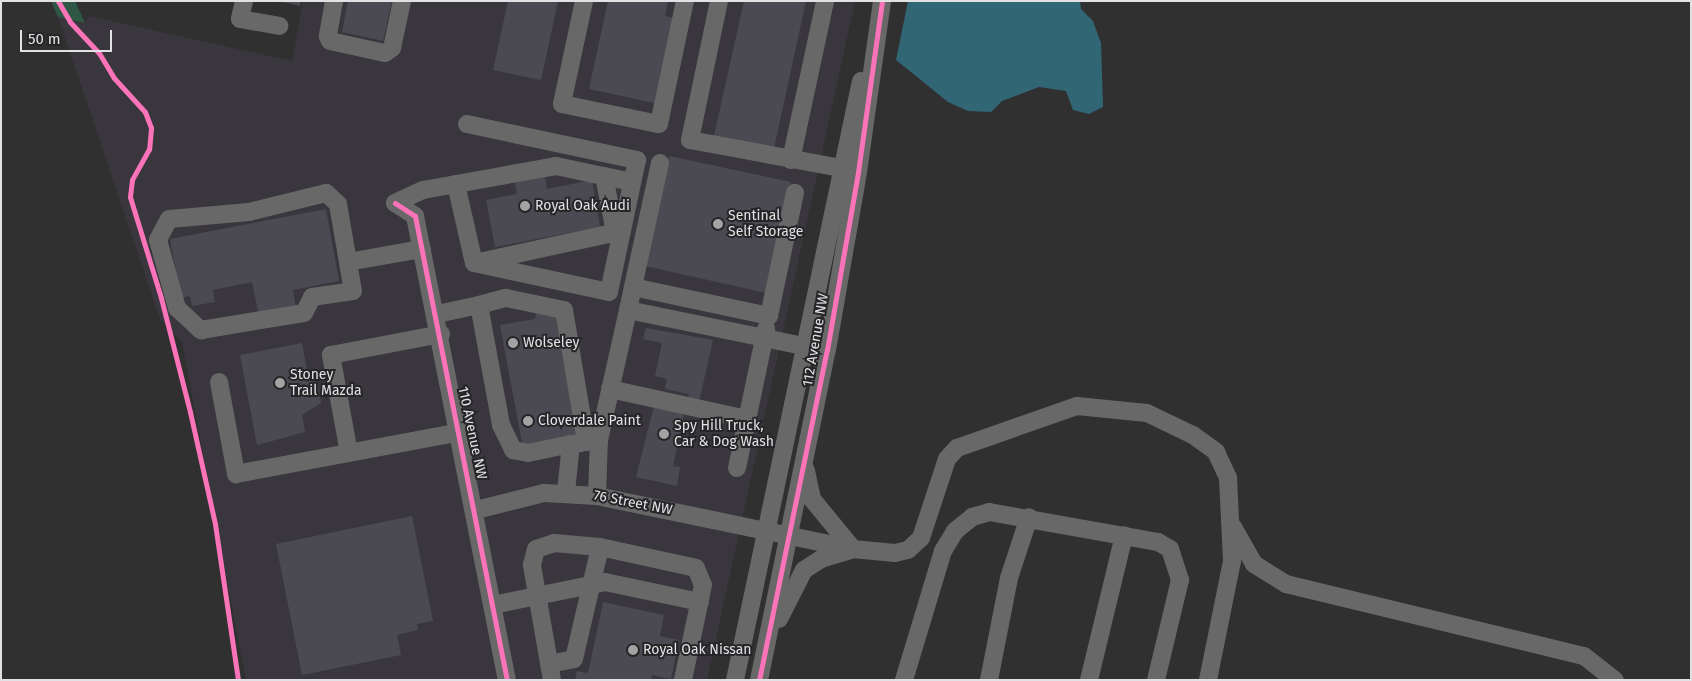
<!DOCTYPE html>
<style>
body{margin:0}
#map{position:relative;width:1692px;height:681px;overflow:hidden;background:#303030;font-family:"Fira Sans",sans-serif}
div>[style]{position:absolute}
.built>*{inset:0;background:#3a363d}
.green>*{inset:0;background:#2e5845}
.water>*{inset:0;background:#316675}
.building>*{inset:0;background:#4b4a52}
.minor>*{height:18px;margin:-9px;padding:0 9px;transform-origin:9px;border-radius:9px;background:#686868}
.cycleway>*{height:5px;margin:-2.5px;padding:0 2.5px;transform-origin:2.5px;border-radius:2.5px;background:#fb73b8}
.dots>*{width:14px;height:14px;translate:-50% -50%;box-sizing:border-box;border:2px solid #262528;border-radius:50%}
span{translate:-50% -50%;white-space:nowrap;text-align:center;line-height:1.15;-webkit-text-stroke:4px #262528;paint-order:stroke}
.poi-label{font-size:14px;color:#e2e1e3}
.left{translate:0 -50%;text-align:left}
.street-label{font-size:14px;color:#e2e1e3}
.frame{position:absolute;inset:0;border:2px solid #e2e1e3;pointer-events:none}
.scale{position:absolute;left:20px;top:30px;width:92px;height:22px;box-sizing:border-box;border:2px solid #e2e1e3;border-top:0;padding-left:6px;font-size:15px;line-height:18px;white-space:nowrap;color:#e2e1e3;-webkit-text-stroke:4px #262528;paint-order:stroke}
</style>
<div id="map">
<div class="built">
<i style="clip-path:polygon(303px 1px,855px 1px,707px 680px,246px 680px,182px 342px,160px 319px,58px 17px,85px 23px,89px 16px,292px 61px)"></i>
</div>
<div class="green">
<i style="clip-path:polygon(51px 1px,75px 1px,85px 23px,58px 17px)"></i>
</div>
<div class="water">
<i style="clip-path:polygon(908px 1px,1080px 1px,1081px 9px,1093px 21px,1101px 43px,1103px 107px,1089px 114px,1073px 110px,1066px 91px,1039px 87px,1002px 101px,991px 112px,968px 111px,948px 102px,896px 60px)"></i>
</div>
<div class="building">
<i style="clip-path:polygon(279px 1px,301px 1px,300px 6px)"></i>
<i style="clip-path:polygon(348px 1px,392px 1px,383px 41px,342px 32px)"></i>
<i style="clip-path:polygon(508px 1px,558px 1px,541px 80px,493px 70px)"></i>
<i style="clip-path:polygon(608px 1px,668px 1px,665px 16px,678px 19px,659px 104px,589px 89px)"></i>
<i style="clip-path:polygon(744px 1px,806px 1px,773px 153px,713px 140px)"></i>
<i style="clip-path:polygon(669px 156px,791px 182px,766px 293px,645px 266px)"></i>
<i style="clip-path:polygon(544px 172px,547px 189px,592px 180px,600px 227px,495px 247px,486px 200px,517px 194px,514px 178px)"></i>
<i style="clip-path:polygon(326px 209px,339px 281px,293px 290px,296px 308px,259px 316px,252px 282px,213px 290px,215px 302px,192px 306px,190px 296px,181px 298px,170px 239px)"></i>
<i style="clip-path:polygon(536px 313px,556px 317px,579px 437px,523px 448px,500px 325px,535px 319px)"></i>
<i style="clip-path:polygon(646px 328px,713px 340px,698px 406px,687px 404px,689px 394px,665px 389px,667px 379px,655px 376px,662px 343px,643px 339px)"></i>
<i style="clip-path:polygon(302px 343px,307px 370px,314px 369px,321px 403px,302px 415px,305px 432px,257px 445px,240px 355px)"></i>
<i style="clip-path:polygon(655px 402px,685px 409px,673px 466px,680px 467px,677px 486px,636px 477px)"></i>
<i style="clip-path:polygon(412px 516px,433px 621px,417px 624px,418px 630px,397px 635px,401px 655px,302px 675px,276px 544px)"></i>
<i style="clip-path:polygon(603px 602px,664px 615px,660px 636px,679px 640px,671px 679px,652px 675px,651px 680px,575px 680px,577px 671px,588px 673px)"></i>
</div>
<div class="minor">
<i style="left:244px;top:1px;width:18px;rotate:103deg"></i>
<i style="left:240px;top:19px;width:40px;rotate:10deg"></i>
<i style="left:334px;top:1px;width:36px;rotate:100deg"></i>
<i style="left:328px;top:36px;width:5px;rotate:68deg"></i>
<i style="left:330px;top:41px;width:56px;rotate:12.3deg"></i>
<i style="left:385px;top:53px;width:9px;rotate:-36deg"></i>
<i style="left:392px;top:48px;width:48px;rotate:-78deg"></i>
<i style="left:584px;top:1px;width:105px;rotate:102.1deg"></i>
<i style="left:562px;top:104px;width:99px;rotate:11.7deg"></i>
<i style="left:659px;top:124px;width:126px;rotate:-78.1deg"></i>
<i style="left:719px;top:1px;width:142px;rotate:101.8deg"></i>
<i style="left:690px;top:140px;width:154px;rotate:10.5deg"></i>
<i style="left:467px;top:124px;width:174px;rotate:12deg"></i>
<i style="left:637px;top:160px;width:135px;rotate:102deg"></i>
<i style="left:609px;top:292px;width:138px;rotate:-167.9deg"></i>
<i style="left:791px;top:160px;width:163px;rotate:-77.9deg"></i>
<i style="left:660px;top:163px;width:150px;rotate:102.3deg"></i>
<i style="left:628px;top:310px;width:180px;rotate:11.6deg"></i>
<i style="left:604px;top:176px;width:57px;rotate:78.9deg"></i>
<i style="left:456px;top:184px;width:81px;rotate:77.2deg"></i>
<i style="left:395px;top:203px;width:24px;rotate:33deg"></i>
<i style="left:415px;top:216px;width:473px;rotate:78.8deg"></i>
<i style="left:395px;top:203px;width:31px;rotate:-25deg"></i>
<i style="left:423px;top:190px;width:135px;rotate:-10.2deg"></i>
<i style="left:556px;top:166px;width:78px;rotate:11.9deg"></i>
<i style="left:348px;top:262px;width:59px;rotate:-99.8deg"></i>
<i style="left:338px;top:204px;width:16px;rotate:-137deg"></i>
<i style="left:326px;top:193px;width:79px;rotate:166.1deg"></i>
<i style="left:249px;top:212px;width:80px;rotate:175deg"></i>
<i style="left:169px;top:219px;width:24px;rotate:118deg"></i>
<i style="left:158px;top:240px;width:71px;rotate:74.4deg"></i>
<i style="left:177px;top:308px;width:33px;rotate:43deg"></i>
<i style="left:201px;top:330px;width:104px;rotate:-9.4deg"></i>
<i style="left:304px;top:313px;width:18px;rotate:-63deg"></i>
<i style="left:312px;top:297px;width:41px;rotate:-8.3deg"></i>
<i style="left:353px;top:291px;width:29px;rotate:-100deg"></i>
<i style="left:348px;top:262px;width:75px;rotate:-10deg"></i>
<i style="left:479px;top:262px;width:146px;rotate:-12.2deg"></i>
<i style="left:633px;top:287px;width:139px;rotate:12deg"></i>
<i style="left:769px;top:316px;width:126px;rotate:-78.1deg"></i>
<i style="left:479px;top:305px;width:28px;rotate:-15deg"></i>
<i style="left:506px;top:298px;width:59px;rotate:11.7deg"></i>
<i style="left:564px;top:310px;width:134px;rotate:80.5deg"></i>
<i style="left:437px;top:314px;width:43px;rotate:-12.1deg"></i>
<i style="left:479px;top:305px;width:122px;rotate:79.6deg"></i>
<i style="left:501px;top:425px;width:28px;rotate:64deg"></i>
<i style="left:513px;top:450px;width:15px;rotate:11deg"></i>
<i style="left:528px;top:453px;width:44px;rotate:-11.8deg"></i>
<i style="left:219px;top:382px;width:94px;rotate:79.5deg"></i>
<i style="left:236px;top:474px;width:228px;rotate:-10.6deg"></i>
<i style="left:610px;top:389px;width:140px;rotate:12.4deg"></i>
<i style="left:349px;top:453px;width:100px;rotate:-100.4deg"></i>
<i style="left:331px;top:355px;width:112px;rotate:-10.8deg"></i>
<i style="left:737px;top:468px;width:142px;rotate:-78.2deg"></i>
<i style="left:566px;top:492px;width:48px;rotate:-84.1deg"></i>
<i style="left:571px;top:444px;width:10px;rotate:-6deg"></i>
<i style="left:597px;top:496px;width:56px;rotate:-88deg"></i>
<i style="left:599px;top:440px;width:133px;rotate:-77.4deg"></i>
<i style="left:476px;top:510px;width:70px;rotate:-14deg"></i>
<i style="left:544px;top:493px;width:53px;rotate:3.2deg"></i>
<i style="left:597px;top:496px;width:261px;rotate:11.7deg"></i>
<i style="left:853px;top:549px;width:42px;rotate:5.4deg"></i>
<i style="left:895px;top:553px;width:13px;rotate:-13deg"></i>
<i style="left:908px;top:550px;width:18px;rotate:-43deg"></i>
<i style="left:921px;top:538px;width:83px;rotate:-71.8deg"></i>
<i style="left:947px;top:459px;width:15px;rotate:-48deg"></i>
<i style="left:957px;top:448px;width:127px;rotate:-19.3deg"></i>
<i style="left:1077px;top:406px;width:70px;rotate:5.7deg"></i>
<i style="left:1147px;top:413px;width:51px;rotate:25.6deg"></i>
<i style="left:1193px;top:435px;width:29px;rotate:36deg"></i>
<i style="left:1216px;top:452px;width:29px;rotate:65deg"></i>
<i style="left:1228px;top:478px;width:83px;rotate:87.2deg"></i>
<i style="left:1232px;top:561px;width:121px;rotate:101.4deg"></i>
<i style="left:1233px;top:527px;width:43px;rotate:60.4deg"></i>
<i style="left:1254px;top:564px;width:38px;rotate:32deg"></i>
<i style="left:1286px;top:584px;width:307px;rotate:13.6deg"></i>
<i style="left:1584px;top:656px;width:39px;rotate:38deg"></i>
<i style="left:493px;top:605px;width:114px;rotate:-11.6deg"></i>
<i style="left:605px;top:582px;width:97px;rotate:11.9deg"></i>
<i style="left:779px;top:619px;width:55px;rotate:-63deg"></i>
<i style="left:804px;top:570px;width:20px;rotate:-33deg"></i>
<i style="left:821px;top:559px;width:34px;rotate:-17deg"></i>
<i style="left:853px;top:549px;width:65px;rotate:-129.4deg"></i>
<i style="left:812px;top:499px;width:30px;rotate:-102deg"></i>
<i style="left:549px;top:664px;width:25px;rotate:-11deg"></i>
<i style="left:574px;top:659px;width:115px;rotate:-76.9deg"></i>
<i style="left:552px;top:680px;width:117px;rotate:-99.9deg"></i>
<i style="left:532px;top:565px;width:16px;rotate:-76deg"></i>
<i style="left:536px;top:549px;width:19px;rotate:-18deg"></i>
<i style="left:554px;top:543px;width:46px;rotate:5deg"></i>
<i style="left:600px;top:547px;width:98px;rotate:12.3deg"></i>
<i style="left:696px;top:568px;width:18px;rotate:68deg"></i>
<i style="left:703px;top:585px;width:97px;rotate:101.9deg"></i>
<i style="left:735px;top:680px;width:612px;rotate:-78.12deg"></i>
<i style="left:759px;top:680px;width:337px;rotate:-78.4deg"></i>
<i style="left:827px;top:350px;width:181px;rotate:-80.1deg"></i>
<i style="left:858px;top:172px;width:173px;rotate:-82deg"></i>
<i style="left:904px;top:680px;width:135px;rotate:-73.2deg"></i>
<i style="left:943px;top:551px;width:23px;rotate:-59deg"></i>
<i style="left:955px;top:531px;width:22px;rotate:-39deg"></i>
<i style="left:972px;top:517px;width:18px;rotate:-16deg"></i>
<i style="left:989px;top:512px;width:172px;rotate:10.1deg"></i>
<i style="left:1158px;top:542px;width:14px;rotate:30deg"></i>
<i style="left:1170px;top:549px;width:33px;rotate:72deg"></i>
<i style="left:1180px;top:580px;width:103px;rotate:103.5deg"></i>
<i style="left:989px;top:680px;width:104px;rotate:-78.9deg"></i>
<i style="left:1009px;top:578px;width:64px;rotate:-71.8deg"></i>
<i style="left:1089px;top:680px;width:149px;rotate:-76.4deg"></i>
</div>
<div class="cycleway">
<i style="left:58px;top:1px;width:24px;rotate:60deg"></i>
<i style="left:70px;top:22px;width:42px;rotate:46.9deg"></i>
<i style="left:99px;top:53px;width:29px;rotate:59deg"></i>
<i style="left:114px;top:78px;width:46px;rotate:47.6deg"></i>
<i style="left:145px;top:112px;width:17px;rotate:69deg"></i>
<i style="left:151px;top:128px;width:21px;rotate:95deg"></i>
<i style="left:149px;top:149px;width:35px;rotate:119deg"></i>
<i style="left:132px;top:180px;width:17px;rotate:97deg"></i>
<i style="left:130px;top:197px;width:106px;rotate:72.9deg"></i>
<i style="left:161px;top:298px;width:118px;rotate:75.7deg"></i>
<i style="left:190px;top:412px;width:115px;rotate:77.4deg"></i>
<i style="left:215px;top:524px;width:158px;rotate:81.6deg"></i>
<i style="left:395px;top:203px;width:24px;rotate:33deg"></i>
<i style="left:415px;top:216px;width:473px;rotate:78.8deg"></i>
<i style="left:759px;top:680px;width:337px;rotate:-78.4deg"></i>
<i style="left:827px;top:350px;width:181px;rotate:-80.1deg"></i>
<i style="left:858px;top:172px;width:173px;rotate:-82deg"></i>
</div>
<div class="dots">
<i style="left:525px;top:206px;background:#a4a3a4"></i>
<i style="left:718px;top:224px;background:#a4a3a4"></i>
<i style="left:513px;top:343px;background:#a4a3a4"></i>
<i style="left:280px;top:383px;background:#a4a3a4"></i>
<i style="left:528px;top:421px;background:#a4a3a4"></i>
<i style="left:664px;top:434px;background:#a4a3a4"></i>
<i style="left:633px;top:650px;background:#a4a3a4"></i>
</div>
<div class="poi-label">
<span class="left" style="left:535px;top:206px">Royal Oak Audi</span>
<span class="left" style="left:728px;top:224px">Sentinal<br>Self Storage</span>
<span class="left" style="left:523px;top:343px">Wolseley</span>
<span class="left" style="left:290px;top:383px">Stoney<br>Trail Mazda</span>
<span class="left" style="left:538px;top:421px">Cloverdale Paint</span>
<span class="left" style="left:674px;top:434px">Spy Hill Truck,<br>Car &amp; Dog Wash</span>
<span class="left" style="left:643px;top:650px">Royal Oak Nissan</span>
</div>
<div class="street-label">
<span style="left:816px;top:340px;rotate:-80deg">112 Avenue NW</span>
<span style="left:472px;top:433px;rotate:78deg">110 Avenue NW</span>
<span style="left:633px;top:503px;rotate:11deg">76 Street NW</span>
</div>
<div class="frame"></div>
<div class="scale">50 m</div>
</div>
